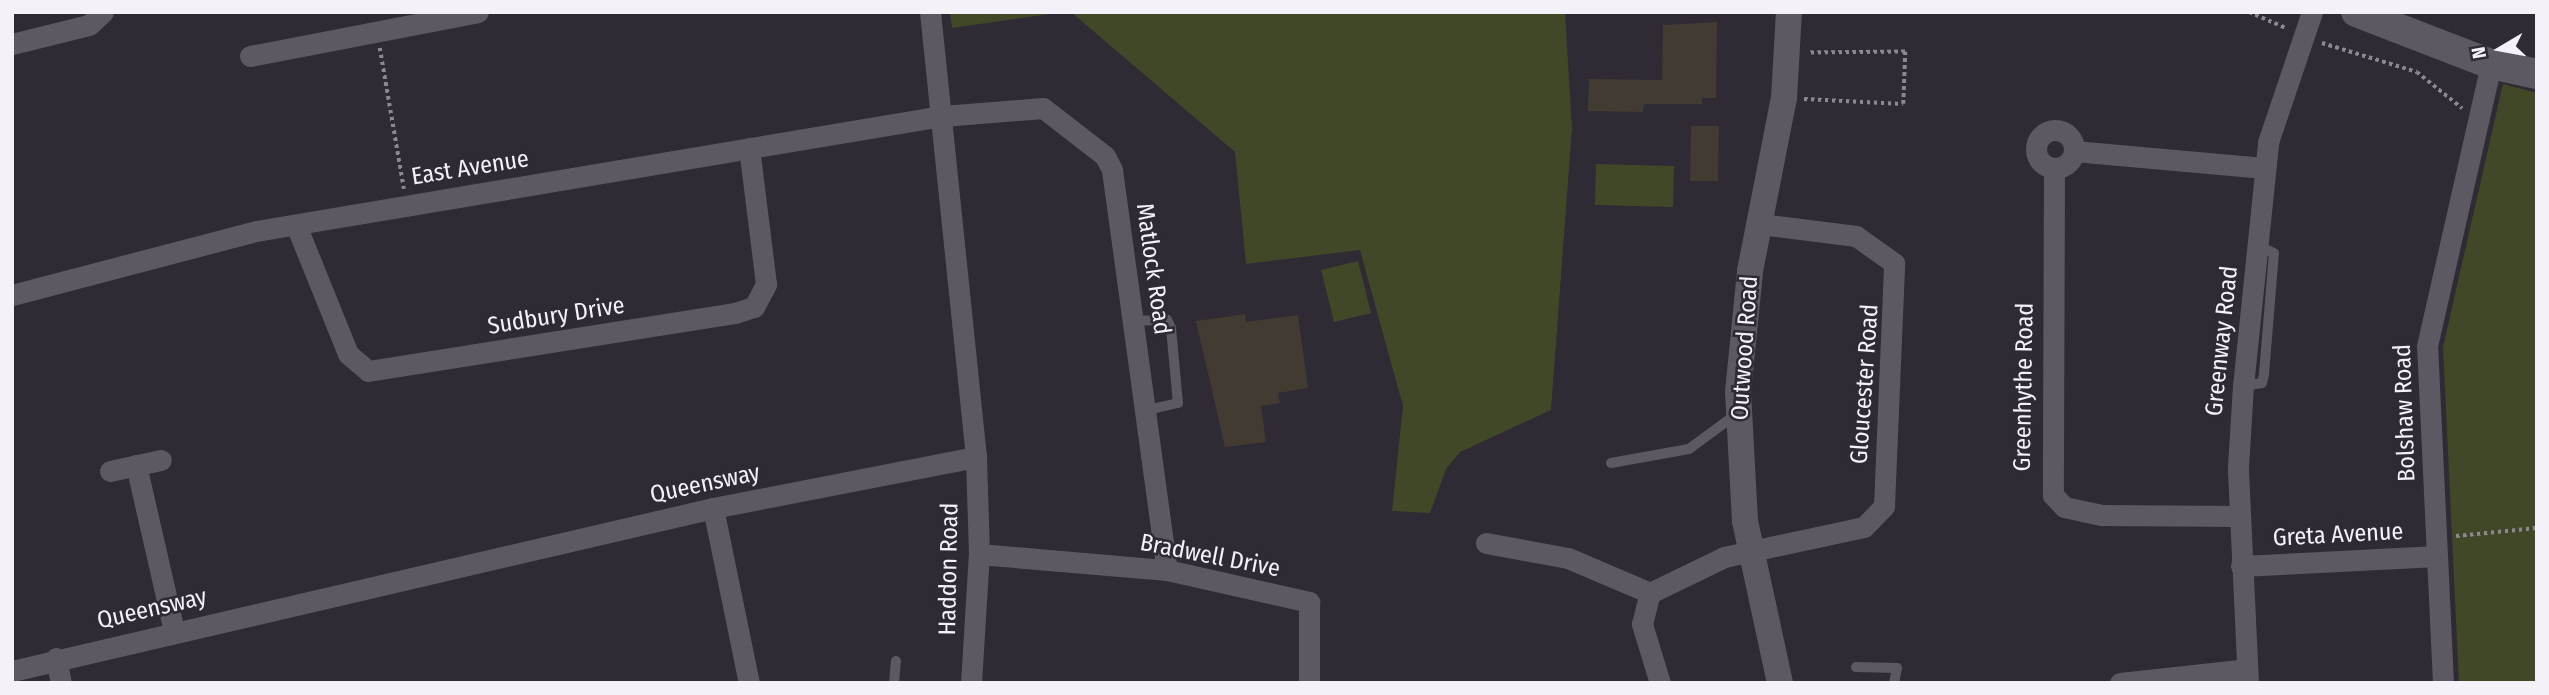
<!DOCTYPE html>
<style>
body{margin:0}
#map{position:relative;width:2549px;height:695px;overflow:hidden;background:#2f2a34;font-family:"Fira Sans Condensed",sans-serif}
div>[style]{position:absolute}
.green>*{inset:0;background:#414828}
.building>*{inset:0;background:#423b31}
.path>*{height:3.5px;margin-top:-1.75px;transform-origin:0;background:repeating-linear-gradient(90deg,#8c8790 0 3.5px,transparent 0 7px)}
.service>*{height:10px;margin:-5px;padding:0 5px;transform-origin:5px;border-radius:5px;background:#5e5863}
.minor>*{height:21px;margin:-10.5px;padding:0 10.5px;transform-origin:10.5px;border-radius:10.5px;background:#5e5863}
.minor>.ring{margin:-10.5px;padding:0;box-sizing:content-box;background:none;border:21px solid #5e5863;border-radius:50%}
.tertiary>*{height:26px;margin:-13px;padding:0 13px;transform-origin:13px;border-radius:13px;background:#5e5863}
.secondary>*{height:30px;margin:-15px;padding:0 15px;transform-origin:15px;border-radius:15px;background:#5e5863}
span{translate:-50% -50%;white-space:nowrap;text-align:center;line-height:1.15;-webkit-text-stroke:5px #2f2a34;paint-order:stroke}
.street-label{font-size:24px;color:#f5f1f8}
.frame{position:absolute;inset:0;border:14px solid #f5f1f8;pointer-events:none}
.north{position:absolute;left:2465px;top:14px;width:70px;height:70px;-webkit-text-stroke:5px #2f2a34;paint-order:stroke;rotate:260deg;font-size:19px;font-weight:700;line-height:28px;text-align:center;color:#f5f1f8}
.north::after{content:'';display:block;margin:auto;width:24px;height:32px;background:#f5f1f8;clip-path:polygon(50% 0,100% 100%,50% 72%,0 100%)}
</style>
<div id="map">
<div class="green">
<i style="clip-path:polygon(950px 12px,1064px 12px,952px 28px)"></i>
<i style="clip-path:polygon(1071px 12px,1565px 12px,1572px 128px,1551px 410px,1460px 452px,1446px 469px,1430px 513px,1392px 511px,1403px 406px,1360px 250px,1246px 264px,1235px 152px)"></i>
<i style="clip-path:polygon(2503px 84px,2537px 93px,2537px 683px,2459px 683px,2443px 347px)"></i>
<i style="clip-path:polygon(1596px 164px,1674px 166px,1673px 207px,1595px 205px)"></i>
<i style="clip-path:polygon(1358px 261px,1371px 313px,1334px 322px,1321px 270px)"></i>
</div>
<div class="building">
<i style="clip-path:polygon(1717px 22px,1716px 98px,1702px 98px,1702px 104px,1644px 104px,1643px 112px,1588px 111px,1589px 79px,1662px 80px,1663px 25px)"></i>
<i style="clip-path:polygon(1691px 126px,1719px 126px,1718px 181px,1690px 181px)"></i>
<i style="clip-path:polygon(1245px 314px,1246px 322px,1298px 315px,1308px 388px,1278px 393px,1280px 403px,1261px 406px,1266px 442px,1225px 447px,1196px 321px)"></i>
</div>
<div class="path">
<i style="left:2249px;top:12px;width:40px;rotate:23.4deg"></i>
<i style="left:2322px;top:43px;width:99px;rotate:17deg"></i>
<i style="left:2417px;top:72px;width:58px;rotate:38.7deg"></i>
<i style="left:380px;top:48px;width:143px;rotate:80.3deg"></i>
<i style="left:1804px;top:99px;width:99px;rotate:2.9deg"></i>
<i style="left:1903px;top:104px;width:52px;rotate:-87.8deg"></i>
<i style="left:1905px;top:52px;width:96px;rotate:179.4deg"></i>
<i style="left:2456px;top:536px;width:81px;rotate:-5.6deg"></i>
</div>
<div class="service">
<i style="left:1132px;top:321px;width:35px;rotate:-2deg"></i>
<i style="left:1167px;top:320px;width:9px;rotate:63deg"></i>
<i style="left:1171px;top:328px;width:75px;rotate:84.7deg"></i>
<i style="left:1178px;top:403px;width:32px;rotate:167deg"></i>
<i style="left:2243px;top:386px;width:19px;rotate:-9deg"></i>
<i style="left:2262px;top:383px;width:9px;rotate:-77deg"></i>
<i style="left:2264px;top:374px;width:121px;rotate:-85.3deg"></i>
<i style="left:2274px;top:253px;width:17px;rotate:-156deg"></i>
<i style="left:1611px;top:463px;width:79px;rotate:-10.2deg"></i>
<i style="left:1689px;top:449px;width:61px;rotate:-36.3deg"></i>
<i style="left:1856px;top:667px;width:41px;rotate:1.4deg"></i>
<i style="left:1897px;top:668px;width:15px;rotate:101deg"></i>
<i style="left:894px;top:683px;width:22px;rotate:-85deg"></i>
</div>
<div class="minor">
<i style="left:12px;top:44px;width:79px;rotate:-13.9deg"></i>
<i style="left:89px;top:25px;width:19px;rotate:-43deg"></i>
<i style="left:250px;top:56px;width:232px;rotate:-10.9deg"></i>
<i class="ring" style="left:2036px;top:130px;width:17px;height:17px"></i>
<i style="left:2074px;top:151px;width:191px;rotate:5.1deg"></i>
<i style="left:2054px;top:169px;width:326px;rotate:90.2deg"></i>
<i style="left:2053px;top:495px;width:16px;rotate:47deg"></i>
<i style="left:2064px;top:507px;width:39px;rotate:12deg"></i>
<i style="left:2102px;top:515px;width:138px;rotate:0.4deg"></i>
<i style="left:296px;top:225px;width:139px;rotate:68deg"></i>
<i style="left:348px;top:354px;width:26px;rotate:40deg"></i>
<i style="left:368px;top:371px;width:372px;rotate:-9deg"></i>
<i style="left:735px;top:313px;width:20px;rotate:-18deg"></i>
<i style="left:754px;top:307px;width:26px;rotate:-62deg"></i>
<i style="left:766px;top:284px;width:137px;rotate:-97.1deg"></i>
<i style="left:12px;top:295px;width:252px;rotate:-14.7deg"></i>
<i style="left:256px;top:231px;width:696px;rotate:-9.52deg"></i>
<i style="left:942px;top:116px;width:101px;rotate:-4.5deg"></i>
<i style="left:1043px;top:108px;width:78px;rotate:37.7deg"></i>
<i style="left:1105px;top:156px;width:16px;rotate:63deg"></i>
<i style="left:1112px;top:170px;width:404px;rotate:82.2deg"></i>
<i style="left:136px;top:465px;width:170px;rotate:77.1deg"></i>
<i style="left:110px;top:471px;width:52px;rotate:-12.2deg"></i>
<i style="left:713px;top:508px;width:179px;rotate:78.4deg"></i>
<i style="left:1486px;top:543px;width:83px;rotate:10.4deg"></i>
<i style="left:1568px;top:558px;width:89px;rotate:23.1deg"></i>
<i style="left:979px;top:554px;width:189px;rotate:4.9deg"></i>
<i style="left:1167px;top:570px;width:146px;rotate:12.7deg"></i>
<i style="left:1309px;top:602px;width:81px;rotate:90deg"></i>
<i style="left:2241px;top:566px;width:196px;rotate:-2.9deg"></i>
<i style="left:56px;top:658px;width:25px;rotate:79deg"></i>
<i style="left:12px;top:671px;width:720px;rotate:-13.09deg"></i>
<i style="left:713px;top:508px;width:268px;rotate:-11deg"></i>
<i style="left:976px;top:457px;width:447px;rotate:-95.9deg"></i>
<i style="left:971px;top:683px;width:129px;rotate:-86.5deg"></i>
<i style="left:979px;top:554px;width:97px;rotate:-91.8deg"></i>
<i style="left:1660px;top:683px;width:62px;rotate:-107deg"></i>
<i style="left:1642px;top:624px;width:32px;rotate:-76deg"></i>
<i style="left:1650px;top:593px;width:82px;rotate:-25.9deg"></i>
<i style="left:1724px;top:557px;width:143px;rotate:-12.1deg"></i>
<i style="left:1864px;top:527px;width:29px;rotate:-46deg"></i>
<i style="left:1884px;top:506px;width:243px;rotate:-87.6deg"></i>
<i style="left:1894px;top:263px;width:47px;rotate:-144.6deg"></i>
<i style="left:1856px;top:236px;width:96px;rotate:-172.8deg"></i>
<i style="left:2120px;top:683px;width:127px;rotate:-6.3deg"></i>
<i style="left:2248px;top:683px;width:216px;rotate:-92.7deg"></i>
<i style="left:2238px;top:467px;width:81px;rotate:-86.5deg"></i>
<i style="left:2243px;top:386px;width:245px;rotate:-84.1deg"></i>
<i style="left:2268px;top:142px;width:137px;rotate:-71.3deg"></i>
<i style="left:2443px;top:683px;width:337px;rotate:-92.7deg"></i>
<i style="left:2427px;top:346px;width:289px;rotate:-77.2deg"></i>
</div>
<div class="tertiary">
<i style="left:1780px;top:683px;width:166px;rotate:-102.2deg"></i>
<i style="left:1745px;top:521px;width:129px;rotate:-93.1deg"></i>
<i style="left:1738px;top:392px;width:122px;rotate:-84.3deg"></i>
<i style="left:1750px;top:271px;width:176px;rotate:-78.9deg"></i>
<i style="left:1784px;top:98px;width:86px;rotate:-86.7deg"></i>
</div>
<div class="secondary">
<i style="left:2356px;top:12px;width:145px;rotate:21.1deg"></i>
<i style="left:2491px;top:64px;width:47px;rotate:12.3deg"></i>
</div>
<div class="street-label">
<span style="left:470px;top:168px;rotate:-9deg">East Avenue</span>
<span style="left:1153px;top:269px;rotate:82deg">Matlock Road</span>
<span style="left:556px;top:316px;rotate:-9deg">Sudbury Drive</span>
<span style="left:2222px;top:341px;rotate:-84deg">Greenway Road</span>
<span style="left:1745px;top:348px;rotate:-86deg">Outwood Road</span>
<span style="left:1865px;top:384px;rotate:-86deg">Gloucester Road</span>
<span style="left:2024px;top:387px;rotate:-89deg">Greenhythe Road</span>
<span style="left:2405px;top:413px;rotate:-92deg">Bolshaw Road</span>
<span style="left:705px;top:484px;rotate:-12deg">Queensway</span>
<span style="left:2338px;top:535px;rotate:-3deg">Greta Avenue</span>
<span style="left:1210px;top:556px;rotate:11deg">Bradwell Drive</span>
<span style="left:949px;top:569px;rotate:-89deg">Haddon Road</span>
<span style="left:152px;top:609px;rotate:-13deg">Queensway</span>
</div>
<div class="frame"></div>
<div class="north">N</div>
</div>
